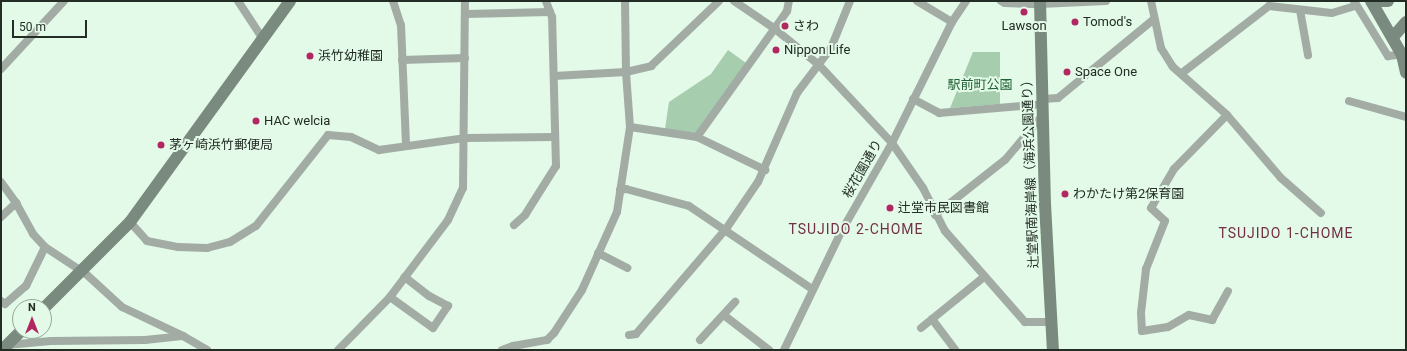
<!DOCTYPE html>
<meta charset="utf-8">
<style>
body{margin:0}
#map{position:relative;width:1407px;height:351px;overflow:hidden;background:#e2fae7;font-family:Roboto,"Noto Sans JP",sans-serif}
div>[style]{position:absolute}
.green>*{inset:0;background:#a6cdae}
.street>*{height:8px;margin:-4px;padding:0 4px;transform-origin:4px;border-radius:4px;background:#a2aca4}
.secondary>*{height:12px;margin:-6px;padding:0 6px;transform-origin:6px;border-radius:6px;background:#7b8a7e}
.dots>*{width:11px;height:11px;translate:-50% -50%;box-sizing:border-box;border:2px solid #e2fae7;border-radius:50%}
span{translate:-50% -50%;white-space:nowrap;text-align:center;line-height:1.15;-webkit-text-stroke:4px #e2fae7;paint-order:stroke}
.poi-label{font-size:13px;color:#232c25}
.left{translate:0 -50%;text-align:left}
.park-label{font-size:13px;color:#216236}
.street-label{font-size:13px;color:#232c25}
.neighbourhood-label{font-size:14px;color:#732f46;letter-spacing:1px}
.frame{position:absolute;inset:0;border:2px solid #232c25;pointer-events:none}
.north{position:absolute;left:12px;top:299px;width:40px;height:40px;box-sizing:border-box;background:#e2fae7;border:1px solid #96a899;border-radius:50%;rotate:0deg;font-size:11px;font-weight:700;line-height:16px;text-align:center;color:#232c25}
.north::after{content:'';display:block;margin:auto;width:14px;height:18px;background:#b22661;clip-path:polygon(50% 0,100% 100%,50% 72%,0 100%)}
.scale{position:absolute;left:12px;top:20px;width:75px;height:18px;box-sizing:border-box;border:2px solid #232c25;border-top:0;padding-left:5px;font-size:12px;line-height:14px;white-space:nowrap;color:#232c25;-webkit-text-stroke:3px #e2fae7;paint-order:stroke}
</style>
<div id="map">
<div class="green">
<i style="clip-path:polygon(728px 50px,746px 63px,696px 133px,665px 129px,669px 102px,711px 74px)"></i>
<i style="clip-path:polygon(973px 52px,1000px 52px,1000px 104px,950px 108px)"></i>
</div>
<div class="street">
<i style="left:238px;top:1px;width:45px;rotate:56.7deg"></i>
<i style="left:393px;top:1px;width:25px;rotate:72deg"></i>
<i style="left:401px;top:25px;width:121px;rotate:87.6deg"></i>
<i style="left:734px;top:1px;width:50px;rotate:34.3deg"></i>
<i style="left:775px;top:29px;width:57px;rotate:39.3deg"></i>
<i style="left:819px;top:65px;width:107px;rotate:46.9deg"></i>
<i style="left:892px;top:143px;width:55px;rotate:55.4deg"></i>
<i style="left:923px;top:188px;width:48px;rotate:62.9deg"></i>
<i style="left:945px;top:231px;width:121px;rotate:48.7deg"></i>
<i style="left:1025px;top:322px;width:25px"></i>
<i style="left:917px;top:1px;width:41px;rotate:31deg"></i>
<i style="left:1001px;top:1px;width:4px;rotate:27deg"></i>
<i style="left:1005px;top:3px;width:35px;rotate:2deg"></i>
<i style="left:1040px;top:4px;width:66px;rotate:-2.6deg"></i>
<i style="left:1151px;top:1px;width:48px;rotate:78deg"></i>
<i style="left:1161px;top:48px;width:22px;rotate:58deg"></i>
<i style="left:1173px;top:67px;width:72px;rotate:41.6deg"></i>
<i style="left:1227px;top:115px;width:83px;rotate:49.4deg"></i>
<i style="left:1281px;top:178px;width:53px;rotate:41.2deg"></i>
<i style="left:1354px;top:1px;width:65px;rotate:58.3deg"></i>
<i style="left:1388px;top:56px;width:18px;rotate:-6deg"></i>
<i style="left:1300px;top:10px;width:46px;rotate:79.9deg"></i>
<i style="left:465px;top:14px;width:85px;rotate:-1.3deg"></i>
<i style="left:402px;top:60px;width:63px;rotate:-1.8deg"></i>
<i style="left:1px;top:69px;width:93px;rotate:-47.2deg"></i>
<i style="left:1182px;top:73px;width:110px;rotate:-37.6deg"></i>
<i style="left:1269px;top:6px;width:63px;rotate:6.3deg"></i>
<i style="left:1332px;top:13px;width:24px;rotate:-17deg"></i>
<i style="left:554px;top:76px;width:72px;rotate:-3.2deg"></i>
<i style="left:626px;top:72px;width:26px;rotate:-13deg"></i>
<i style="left:651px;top:66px;width:94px;rotate:-43.7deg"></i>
<i style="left:913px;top:99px;width:30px;rotate:28deg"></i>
<i style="left:939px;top:113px;width:104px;rotate:-4.9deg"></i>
<i style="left:1043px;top:99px;width:15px;rotate:-4deg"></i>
<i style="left:1058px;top:98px;width:123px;rotate:-39.4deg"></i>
<i style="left:1349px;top:101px;width:59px;rotate:15.7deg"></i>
<i style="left:1227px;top:115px;width:76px;rotate:134.5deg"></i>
<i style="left:1174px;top:169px;width:45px;rotate:120.5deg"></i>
<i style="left:1151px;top:208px;width:19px;rotate:43deg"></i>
<i style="left:1165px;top:221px;width:52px;rotate:111.6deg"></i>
<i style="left:1146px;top:269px;width:44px;rotate:96.5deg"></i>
<i style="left:1141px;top:313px;width:18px;rotate:87deg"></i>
<i style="left:1142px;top:331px;width:26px;rotate:-9deg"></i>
<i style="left:1168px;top:327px;width:24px;rotate:-30deg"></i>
<i style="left:1189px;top:315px;width:24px;rotate:12deg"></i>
<i style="left:1212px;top:320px;width:33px;rotate:-61deg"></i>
<i style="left:630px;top:127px;width:68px;rotate:8.5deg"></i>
<i style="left:697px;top:137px;width:76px;rotate:25.9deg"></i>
<i style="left:697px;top:137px;width:139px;rotate:-54.4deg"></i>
<i style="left:778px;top:24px;width:16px;rotate:-55deg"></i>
<i style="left:787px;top:11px;width:10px;rotate:-79deg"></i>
<i style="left:1px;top:182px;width:26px;rotate:54deg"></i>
<i style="left:16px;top:203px;width:35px;rotate:61deg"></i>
<i style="left:33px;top:234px;width:18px;rotate:47deg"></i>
<i style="left:45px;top:247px;width:49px;rotate:33.4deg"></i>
<i style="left:86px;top:274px;width:49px;rotate:42.5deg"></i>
<i style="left:122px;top:307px;width:68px;rotate:25.4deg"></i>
<i style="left:183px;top:336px;width:28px;rotate:30deg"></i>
<i style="left:620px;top:190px;width:6px;rotate:-9deg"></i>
<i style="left:626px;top:189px;width:65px;rotate:15.1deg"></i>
<i style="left:689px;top:206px;width:148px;rotate:34deg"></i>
<i style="left:935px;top:215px;width:89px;rotate:-38.2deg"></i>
<i style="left:1005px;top:160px;width:59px;rotate:-49.8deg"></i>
<i style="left:1px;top:217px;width:21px;rotate:-43deg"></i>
<i style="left:130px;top:222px;width:25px;rotate:48deg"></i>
<i style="left:147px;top:241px;width:32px;rotate:11deg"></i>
<i style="left:178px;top:247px;width:29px;rotate:2deg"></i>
<i style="left:207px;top:248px;width:24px;rotate:-15deg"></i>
<i style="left:230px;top:242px;width:31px;rotate:-32deg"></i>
<i style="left:256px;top:226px;width:116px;rotate:-51.6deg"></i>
<i style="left:328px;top:135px;width:23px;rotate:5deg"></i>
<i style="left:351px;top:137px;width:31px;rotate:25deg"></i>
<i style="left:379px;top:150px;width:88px;rotate:-7.9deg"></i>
<i style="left:466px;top:138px;width:89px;rotate:-0.6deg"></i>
<i style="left:514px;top:225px;width:15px;rotate:-42deg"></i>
<i style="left:525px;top:215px;width:58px;rotate:-57.7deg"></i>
<i style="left:556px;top:166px;width:149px;rotate:-91.5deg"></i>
<i style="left:552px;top:17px;width:17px;rotate:-111deg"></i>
<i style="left:598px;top:253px;width:33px;rotate:27deg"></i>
<i style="left:390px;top:297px;width:53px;rotate:35.8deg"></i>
<i style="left:433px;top:328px;width:27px;rotate:-56deg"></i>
<i style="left:448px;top:306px;width:21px;rotate:-152deg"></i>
<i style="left:429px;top:296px;width:31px;rotate:-142deg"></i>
<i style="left:1px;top:301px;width:5px;rotate:37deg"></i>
<i style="left:5px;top:304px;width:28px;rotate:-41deg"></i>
<i style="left:26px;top:286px;width:43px;rotate:-64deg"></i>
<i style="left:725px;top:316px;width:56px;rotate:37.7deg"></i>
<i style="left:932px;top:319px;width:39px;rotate:53deg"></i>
<i style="left:921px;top:328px;width:82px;rotate:-39.1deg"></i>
<i style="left:629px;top:335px;width:7px;rotate:-8deg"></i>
<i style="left:636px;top:334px;width:138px;rotate:-49.4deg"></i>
<i style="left:726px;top:229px;width:57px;rotate:-55.8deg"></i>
<i style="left:758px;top:182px;width:97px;rotate:-66.3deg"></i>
<i style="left:797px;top:93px;width:56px;rotate:-52.9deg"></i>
<i style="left:831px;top:48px;width:51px;rotate:-68deg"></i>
<i style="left:700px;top:340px;width:52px;rotate:-47.4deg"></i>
<i style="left:7px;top:345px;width:44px;rotate:-5.2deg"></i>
<i style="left:51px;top:341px;width:94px;rotate:-0.6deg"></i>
<i style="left:145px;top:340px;width:37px;rotate:-6deg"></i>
<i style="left:338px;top:350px;width:74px;rotate:-45.5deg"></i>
<i style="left:390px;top:297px;width:96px;rotate:-53deg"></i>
<i style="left:448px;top:220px;width:35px;rotate:-65deg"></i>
<i style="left:463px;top:188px;width:187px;rotate:-89.4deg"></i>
<i style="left:502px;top:350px;width:12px;rotate:-20deg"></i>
<i style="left:513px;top:346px;width:35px;rotate:-10deg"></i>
<i style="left:547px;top:340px;width:10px;rotate:-45deg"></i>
<i style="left:554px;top:333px;width:51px;rotate:-56.9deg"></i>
<i style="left:582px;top:290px;width:85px;rotate:-65.8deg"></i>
<i style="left:617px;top:212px;width:86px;rotate:-81.3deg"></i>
<i style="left:630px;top:127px;width:55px;rotate:-94.2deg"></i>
<i style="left:626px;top:72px;width:71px;rotate:-90.8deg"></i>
<i style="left:784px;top:350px;width:131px;rotate:-64.2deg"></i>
<i style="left:841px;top:232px;width:103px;rotate:-60.2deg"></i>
<i style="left:892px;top:143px;width:135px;rotate:-63.6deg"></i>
<i style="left:952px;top:22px;width:25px;rotate:-56deg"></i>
</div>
<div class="secondary">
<i style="left:1040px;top:1px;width:203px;rotate:88.6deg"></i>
<i style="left:1045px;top:204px;width:146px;rotate:86.9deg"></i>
<i style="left:1371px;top:1px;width:62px;rotate:60.1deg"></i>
<i style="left:1402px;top:55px;width:18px;rotate:77deg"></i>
<i style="left:1376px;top:1px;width:12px"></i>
<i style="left:1393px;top:37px;width:20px;rotate:-49deg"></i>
<i style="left:44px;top:308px;width:122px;rotate:-45deg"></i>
<i style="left:130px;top:222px;width:273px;rotate:-54.1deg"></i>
<i style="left:2px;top:350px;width:27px;rotate:-45deg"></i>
</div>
<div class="dots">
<i style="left:1024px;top:12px;background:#b22661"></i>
<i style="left:1075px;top:22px;background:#b22661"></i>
<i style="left:785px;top:26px;background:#b22661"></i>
<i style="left:776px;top:50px;background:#b22661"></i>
<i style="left:310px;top:56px;background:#b22661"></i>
<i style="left:1067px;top:72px;background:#b22661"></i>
<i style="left:256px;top:121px;background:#b22661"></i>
<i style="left:161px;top:145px;background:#b22661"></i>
<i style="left:1065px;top:194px;background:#b22661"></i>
<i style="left:890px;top:208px;background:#b22661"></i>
</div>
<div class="poi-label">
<span class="left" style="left:1083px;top:22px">Tomod's</span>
<span class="left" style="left:793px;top:26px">さわ</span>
<span style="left:1024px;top:26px">Lawson</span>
<span class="left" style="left:784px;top:50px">Nippon Life</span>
<span class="left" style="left:318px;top:56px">浜竹幼稚園</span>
<span class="left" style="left:1075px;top:72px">Space One</span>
<span class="left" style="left:264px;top:121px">HAC welcia</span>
<span class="left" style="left:169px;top:145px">茅ヶ崎浜竹郵便局</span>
<span class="left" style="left:1073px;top:194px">わかたけ第2保育園</span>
<span class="left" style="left:898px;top:208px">辻堂市民図書館</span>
</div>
<div class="park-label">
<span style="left:980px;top:85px">駅前町公園</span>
</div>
<div class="street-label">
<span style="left:863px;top:169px;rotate:-60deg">桜花園通り</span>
<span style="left:1031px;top:171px;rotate:-92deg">辻堂駅南海岸線（海浜公園通り）</span>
</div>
<div class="neighbourhood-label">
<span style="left:856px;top:229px">TSUJIDO 2-CHOME</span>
<span style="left:1286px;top:233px">TSUJIDO 1-CHOME</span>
</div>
<div class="frame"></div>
<div class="north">N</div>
<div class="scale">50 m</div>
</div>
